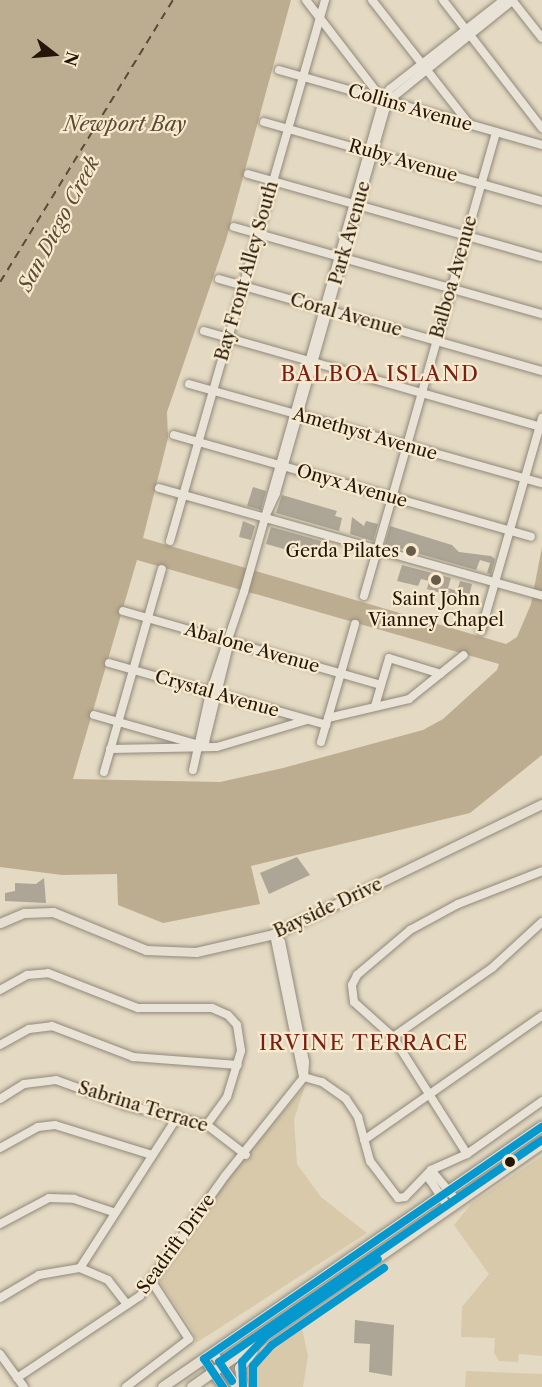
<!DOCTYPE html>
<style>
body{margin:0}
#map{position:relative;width:542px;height:1387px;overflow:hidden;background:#e4d9c2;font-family:"Libre Caslon Text",serif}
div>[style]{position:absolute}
.green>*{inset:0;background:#d8c9aa}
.water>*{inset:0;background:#bdad90}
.ferry>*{height:1.5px;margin-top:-0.75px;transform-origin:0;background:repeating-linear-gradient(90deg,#5a4b36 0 8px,transparent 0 14px)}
.building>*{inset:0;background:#ada595}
.roads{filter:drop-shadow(0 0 2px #90897a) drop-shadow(0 0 2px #90897a)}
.minor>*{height:8px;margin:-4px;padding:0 4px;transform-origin:4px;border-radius:4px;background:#e9e3d7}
.major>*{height:9px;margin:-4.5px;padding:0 4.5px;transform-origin:4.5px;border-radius:4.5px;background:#e5ded1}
.highway>*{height:10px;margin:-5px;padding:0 5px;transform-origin:5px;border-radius:5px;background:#e5ded1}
.bus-1>*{height:8px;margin:-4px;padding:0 4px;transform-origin:4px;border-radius:4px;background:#0598cf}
.bus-2>*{height:8px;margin:-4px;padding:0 4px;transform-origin:4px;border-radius:4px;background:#0598cf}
.dots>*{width:16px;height:16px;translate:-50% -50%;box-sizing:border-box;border:3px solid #f7eace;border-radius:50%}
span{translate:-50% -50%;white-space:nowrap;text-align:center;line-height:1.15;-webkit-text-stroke:4.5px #f7eace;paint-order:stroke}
.street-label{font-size:18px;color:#241709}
.poi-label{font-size:18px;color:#241709}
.right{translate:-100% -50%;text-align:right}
.water-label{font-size:20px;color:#5a4b36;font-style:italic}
.quarter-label{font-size:21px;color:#7a1f14;letter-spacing:1.5px}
.north{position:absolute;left:24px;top:24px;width:60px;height:60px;-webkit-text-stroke:4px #f7eace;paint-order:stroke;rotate:106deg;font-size:16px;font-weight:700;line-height:24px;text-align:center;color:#241709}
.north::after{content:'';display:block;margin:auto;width:21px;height:27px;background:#241709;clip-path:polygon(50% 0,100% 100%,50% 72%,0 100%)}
</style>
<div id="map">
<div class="green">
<i style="clip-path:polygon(305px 1086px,294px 1119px,297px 1164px,321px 1197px,367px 1233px,196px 1343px,193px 1331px,159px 1280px,227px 1178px)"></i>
<i style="clip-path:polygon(542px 1156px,542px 1356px,519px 1354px,518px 1362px,499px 1361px,494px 1353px,495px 1338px,461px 1337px,462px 1307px,489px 1274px,454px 1225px,472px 1203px)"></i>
<i style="clip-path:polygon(301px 1324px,308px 1356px,303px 1387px,251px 1387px,247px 1372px,255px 1356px)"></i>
<i style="clip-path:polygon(466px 1371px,542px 1374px,542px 1387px,465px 1387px)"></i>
</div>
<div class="water">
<i style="clip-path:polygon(evenodd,0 0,291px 0,226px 240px,167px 412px,168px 438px,143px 538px,506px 644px,517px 637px,531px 604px,542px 547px,542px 755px,470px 813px,251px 866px,260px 904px,163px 923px,118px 905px,117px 874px,62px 875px,0 867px,0 0,137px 560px,499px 664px,497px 670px,443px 719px,423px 730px,283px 768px,220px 782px,73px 779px,137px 560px)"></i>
</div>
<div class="ferry">
<i style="left:0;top:282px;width:331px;rotate:-58.5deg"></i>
</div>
<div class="building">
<i style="clip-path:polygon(253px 487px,266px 491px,261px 510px,247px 506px)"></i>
<i style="clip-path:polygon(282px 495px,337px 511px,335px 516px,342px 518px,339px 531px,276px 513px)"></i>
<i style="clip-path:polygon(352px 517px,364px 526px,366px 521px,378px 524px,373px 541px,350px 534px)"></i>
<i style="clip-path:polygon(243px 521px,255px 526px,251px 540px,239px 537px)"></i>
<i style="clip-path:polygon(390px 526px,452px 545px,459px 552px,491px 556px,495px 559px,491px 574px,487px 573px,490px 563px,480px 560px,476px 570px,385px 544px)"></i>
<i style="clip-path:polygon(271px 527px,321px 541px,316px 558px,266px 544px)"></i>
<i style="clip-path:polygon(402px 565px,451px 578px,448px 588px,457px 591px,460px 581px,472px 584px,468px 601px,427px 589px,429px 581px,421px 579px,418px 586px,397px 581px)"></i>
<i style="clip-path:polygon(297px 857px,310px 875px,269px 894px,260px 873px)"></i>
<i style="clip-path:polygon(44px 878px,46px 903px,5px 901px,5px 893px,15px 891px,15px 883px,36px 884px)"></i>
<i style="clip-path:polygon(355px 1320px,394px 1325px,392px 1376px,369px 1372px,370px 1344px,354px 1343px)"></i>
</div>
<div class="roads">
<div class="minor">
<i style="left:306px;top:0;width:126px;rotate:52.4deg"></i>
<i style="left:372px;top:0;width:159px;rotate:51.9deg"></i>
<i style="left:443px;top:0;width:162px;rotate:52.3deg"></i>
<i style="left:512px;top:0;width:48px;rotate:51.7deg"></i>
<i style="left:279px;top:70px;width:273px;rotate:15.9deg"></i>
<i style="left:264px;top:122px;width:289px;rotate:15.9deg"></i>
<i style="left:248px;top:174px;width:305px;rotate:15.8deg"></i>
<i style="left:234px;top:227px;width:320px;rotate:15.8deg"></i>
<i style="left:219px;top:279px;width:336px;rotate:15.9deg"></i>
<i style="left:204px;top:331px;width:351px;rotate:15.9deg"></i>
<i style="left:189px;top:384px;width:367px;rotate:15.7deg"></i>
<i style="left:174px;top:435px;width:371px;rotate:15.9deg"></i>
<i style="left:159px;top:488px;width:398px;rotate:15.7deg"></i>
<i style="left:264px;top:519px;width:29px;rotate:-65deg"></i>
<i style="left:276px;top:493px;width:408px;rotate:-74.1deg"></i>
<i style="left:388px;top:101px;width:161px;rotate:-38.9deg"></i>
<i style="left:170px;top:541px;width:563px;rotate:-74.01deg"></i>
<i style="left:364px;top:596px;width:482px;rotate:-74.1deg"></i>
<i style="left:123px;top:611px;width:268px;rotate:16deg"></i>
<i style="left:481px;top:631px;width:222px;rotate:-74deg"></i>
<i style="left:109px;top:663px;width:226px;rotate:15.9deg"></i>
<i style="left:375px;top:706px;width:50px;rotate:-73.7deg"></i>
<i style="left:389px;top:658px;width:54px;rotate:17.1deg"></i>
<i style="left:94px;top:715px;width:106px;rotate:15.9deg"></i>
<i style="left:328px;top:718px;width:83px;rotate:-13.2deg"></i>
<i style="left:409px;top:699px;width:70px;rotate:-38.7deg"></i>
<i style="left:321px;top:742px;width:123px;rotate:-73.9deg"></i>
<i style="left:200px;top:745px;width:6px;rotate:-31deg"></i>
<i style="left:205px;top:742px;width:104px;rotate:-76.1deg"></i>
<i style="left:110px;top:749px;width:107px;rotate:-1.1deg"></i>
<i style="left:217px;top:747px;width:94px;rotate:-16.7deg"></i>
<i style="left:193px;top:770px;width:79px;rotate:-77.6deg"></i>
<i style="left:210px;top:693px;width:107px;rotate:-71.4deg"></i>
<i style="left:244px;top:592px;width:511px;rotate:-74.22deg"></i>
<i style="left:383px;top:100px;width:13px;rotate:-58deg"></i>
<i style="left:390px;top:89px;width:145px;rotate:-38deg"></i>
<i style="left:104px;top:772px;width:211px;rotate:-74.1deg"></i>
<i style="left:274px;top:934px;width:145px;rotate:78.5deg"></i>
<i style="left:0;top:990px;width:31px;rotate:-29deg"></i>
<i style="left:27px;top:975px;width:21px;rotate:-5deg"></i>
<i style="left:48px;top:973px;width:97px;rotate:21.3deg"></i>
<i style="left:138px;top:1008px;width:74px"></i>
<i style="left:212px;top:1008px;width:17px;rotate:24deg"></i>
<i style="left:228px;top:1015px;width:13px;rotate:48deg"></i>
<i style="left:237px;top:1025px;width:26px;rotate:81deg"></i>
<i style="left:241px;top:1051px;width:48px;rotate:106.9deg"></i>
<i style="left:227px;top:1097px;width:34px;rotate:126deg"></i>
<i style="left:393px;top:1037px;width:121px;rotate:-34.9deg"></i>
<i style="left:492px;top:968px;width:68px;rotate:-42.6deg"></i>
<i style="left:0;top:1045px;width:33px;rotate:-29deg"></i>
<i style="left:29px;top:1029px;width:23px;rotate:-7deg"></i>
<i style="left:52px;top:1026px;width:87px;rotate:20.9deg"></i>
<i style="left:133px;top:1057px;width:105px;rotate:4.4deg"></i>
<i style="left:304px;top:1077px;width:19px;rotate:16deg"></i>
<i style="left:322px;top:1082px;width:29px;rotate:35deg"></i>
<i style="left:346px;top:1099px;width:22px;rotate:56deg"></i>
<i style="left:358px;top:1117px;width:46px;rotate:74.7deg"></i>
<i style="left:370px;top:1161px;width:46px;rotate:52.9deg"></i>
<i style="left:398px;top:1198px;width:7px;rotate:-8deg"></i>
<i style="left:405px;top:1197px;width:37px;rotate:-46deg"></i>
<i style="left:431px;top:1170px;width:39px;rotate:-24deg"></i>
<i style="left:467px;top:1154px;width:92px;rotate:-35.2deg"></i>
<i style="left:0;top:1099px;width:28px;rotate:-32deg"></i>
<i style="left:24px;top:1084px;width:32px;rotate:-7deg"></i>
<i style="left:56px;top:1080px;width:73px;rotate:19.9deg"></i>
<i style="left:125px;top:1105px;width:84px;rotate:13.7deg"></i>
<i style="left:207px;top:1125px;width:49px;rotate:37.6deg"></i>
<i style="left:364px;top:1140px;width:217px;rotate:-34.9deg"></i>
<i style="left:0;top:1148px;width:43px;rotate:-28.9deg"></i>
<i style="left:38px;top:1127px;width:17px;rotate:-7deg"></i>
<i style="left:55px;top:1125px;width:102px;rotate:17.2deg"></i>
<i style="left:467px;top:1154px;width:138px;rotate:-122.3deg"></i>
<i style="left:393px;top:1037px;width:52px;rotate:-138.1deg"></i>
<i style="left:354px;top:1002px;width:17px;rotate:-97deg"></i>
<i style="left:352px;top:985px;width:11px;rotate:-63deg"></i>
<i style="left:357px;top:975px;width:70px;rotate:-40.3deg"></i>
<i style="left:410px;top:930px;width:55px;rotate:-28.4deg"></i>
<i style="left:458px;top:904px;width:90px;rotate:-21.4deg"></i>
<i style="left:431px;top:1170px;width:10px;rotate:96deg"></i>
<i style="left:430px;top:1180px;width:34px;rotate:56deg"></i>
<i style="left:431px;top:1170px;width:42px;rotate:49.8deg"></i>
<i style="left:0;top:1224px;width:55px;rotate:-28deg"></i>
<i style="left:49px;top:1198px;width:25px;rotate:2deg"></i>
<i style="left:74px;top:1199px;width:41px;rotate:18.4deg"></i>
<i style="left:80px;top:1268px;width:181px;rotate:-57.2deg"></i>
<i style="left:0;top:1298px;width:45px;rotate:-30.5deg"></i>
<i style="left:39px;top:1275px;width:42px;rotate:-9.7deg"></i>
<i style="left:80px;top:1268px;width:30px;rotate:23deg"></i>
<i style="left:108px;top:1280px;width:31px;rotate:52deg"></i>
<i style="left:0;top:1354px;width:41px;rotate:54deg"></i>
<i style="left:17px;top:1378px;width:148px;rotate:-33.7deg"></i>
<i style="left:140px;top:1296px;width:147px;rotate:-54.7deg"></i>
<i style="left:225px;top:1176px;width:127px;rotate:-51.4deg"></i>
<i style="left:304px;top:1077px;width:15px;rotate:-86deg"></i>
<i style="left:305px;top:1062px;width:122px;rotate:-101.3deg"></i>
<i style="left:281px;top:942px;width:11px;rotate:-131deg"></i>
<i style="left:126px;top:1387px;width:79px;rotate:-37.3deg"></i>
<i style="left:189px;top:1339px;width:68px;rotate:-123deg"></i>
</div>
<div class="major">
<i style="left:0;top:923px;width:26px;rotate:-23deg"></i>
<i style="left:24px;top:913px;width:29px;rotate:-2deg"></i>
<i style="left:53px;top:912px;width:100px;rotate:22.2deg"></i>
<i style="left:146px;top:950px;width:50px;rotate:2.3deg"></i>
<i style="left:196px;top:952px;width:80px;rotate:-13deg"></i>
<i style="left:274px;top:934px;width:298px;rotate:-25.9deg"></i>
<i style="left:213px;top:1353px;width:42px;rotate:54.8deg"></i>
<i style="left:204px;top:1359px;width:34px;rotate:56deg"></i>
</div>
<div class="highway">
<i style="left:163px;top:1387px;width:460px;rotate:-34.5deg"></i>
<i style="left:192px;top:1387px;width:426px;rotate:-34.8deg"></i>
<i style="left:243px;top:1387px;width:19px;rotate:-99deg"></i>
<i style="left:240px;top:1368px;width:21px;rotate:-53deg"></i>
</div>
</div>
<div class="bus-1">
<i style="left:223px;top:1387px;width:34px;rotate:-124deg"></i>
<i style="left:204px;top:1359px;width:410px;rotate:-34.5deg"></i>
<i style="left:243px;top:1387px;width:25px;rotate:-92deg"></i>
<i style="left:242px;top:1362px;width:34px;rotate:-47deg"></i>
<i style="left:265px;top:1337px;width:137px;rotate:-34.6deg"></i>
</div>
<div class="bus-2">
<i style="left:232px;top:1381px;width:23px;rotate:-124deg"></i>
<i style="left:219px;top:1362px;width:392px;rotate:-34.5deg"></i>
<i style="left:253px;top:1387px;width:21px;rotate:-90deg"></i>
<i style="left:253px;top:1366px;width:28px;rotate:-48deg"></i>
<i style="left:272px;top:1345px;width:136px;rotate:-34.5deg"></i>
</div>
<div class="dots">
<i style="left:411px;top:551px;background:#675b4a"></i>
<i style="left:436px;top:580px;background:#675b4a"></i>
<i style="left:510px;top:1162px;background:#241709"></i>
</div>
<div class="street-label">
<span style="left:410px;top:108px;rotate:16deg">Collins Avenue</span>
<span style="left:403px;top:161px;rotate:16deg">Ruby Avenue</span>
<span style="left:350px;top:233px;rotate:-74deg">Park Avenue</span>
<span style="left:247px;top:271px;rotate:-74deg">Bay Front Alley South</span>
<span style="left:454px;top:277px;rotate:-74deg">Balboa Avenue</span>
<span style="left:346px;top:315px;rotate:16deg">Coral Avenue</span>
<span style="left:365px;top:434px;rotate:16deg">Amethyst Avenue</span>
<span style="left:352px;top:486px;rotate:16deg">Onyx Avenue</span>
<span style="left:252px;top:648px;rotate:16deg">Abalone Avenue</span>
<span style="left:217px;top:694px;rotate:16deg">Crystal Avenue</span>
<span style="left:328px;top:908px;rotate:-25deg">Bayside Drive</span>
<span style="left:143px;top:1107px;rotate:17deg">Sabrina Terrace</span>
<span style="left:176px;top:1244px;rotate:-54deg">Seadrift Drive</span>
</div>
<div class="poi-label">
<span class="right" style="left:399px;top:551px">Gerda Pilates</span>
<span style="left:436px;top:610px">Saint John<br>Vianney Chapel</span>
</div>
<div class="water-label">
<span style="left:125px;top:124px">Newport Bay</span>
<span style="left:59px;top:224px;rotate:-62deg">San Diego Creek</span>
</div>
<div class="quarter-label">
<span style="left:380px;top:374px">BALBOA ISLAND</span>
<span style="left:364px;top:1043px">IRVINE TERRACE</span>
</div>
<div class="north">N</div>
</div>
